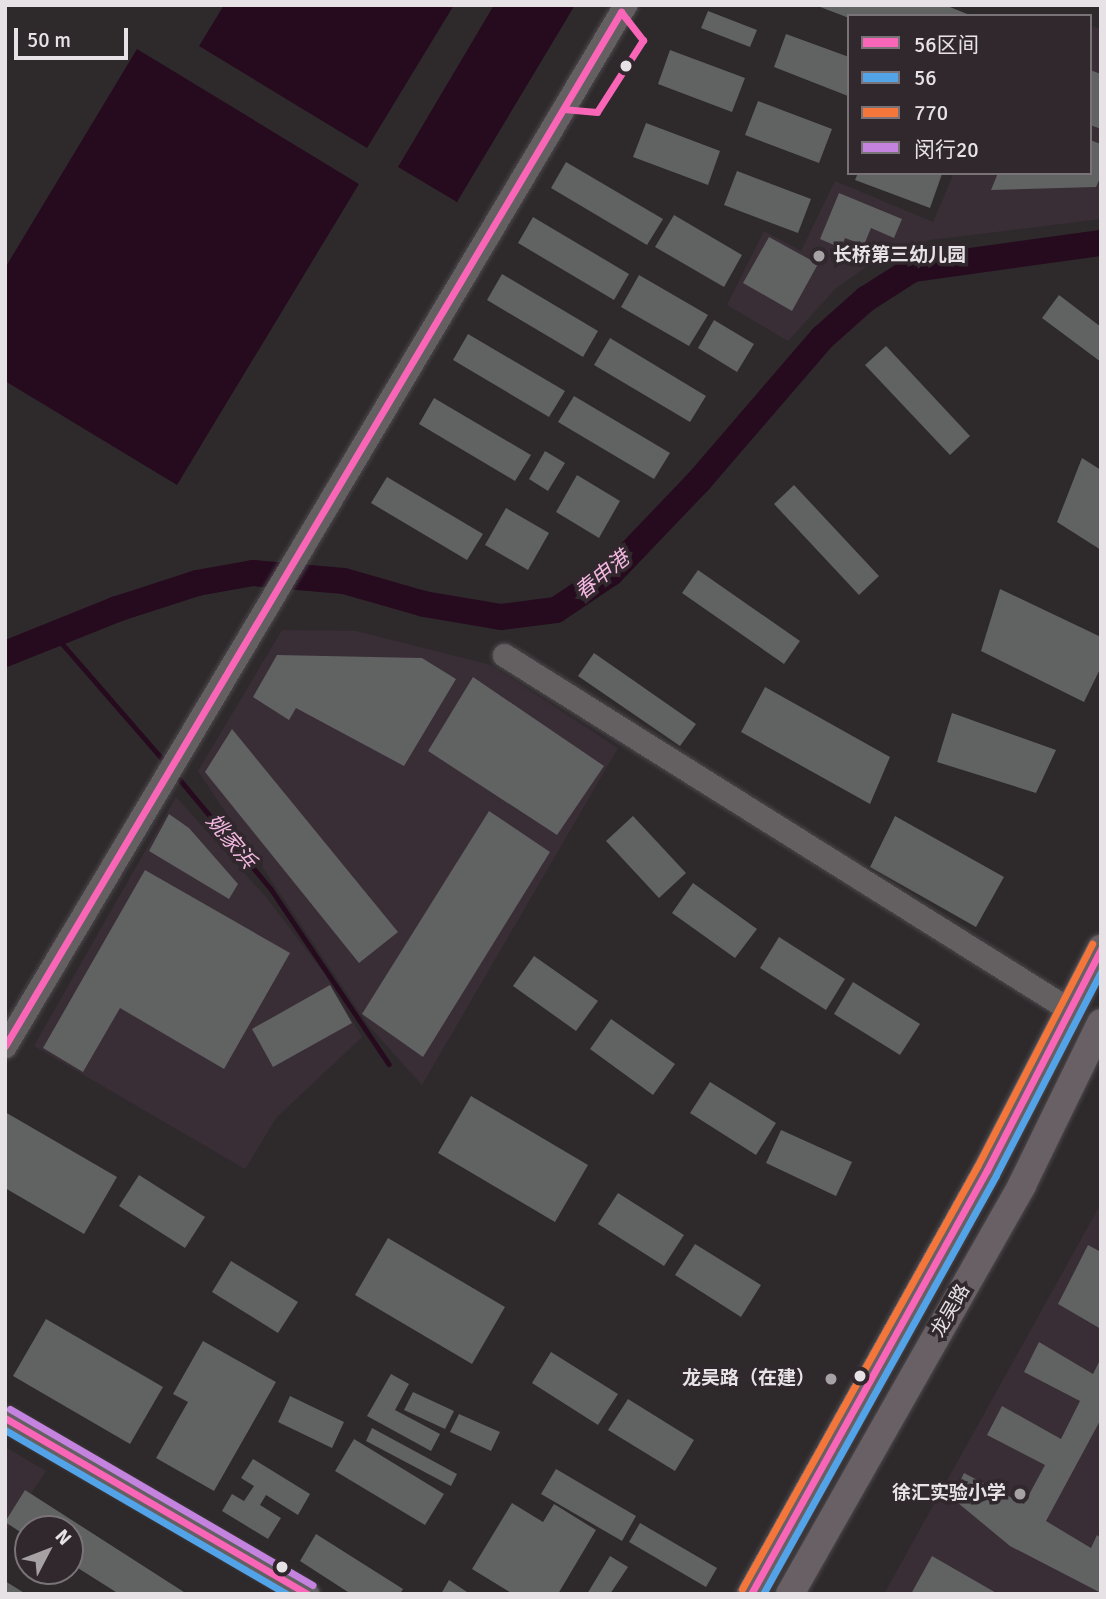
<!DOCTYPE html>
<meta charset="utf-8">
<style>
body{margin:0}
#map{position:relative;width:1106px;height:1599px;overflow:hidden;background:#2e2a2c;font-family:Signika,"Noto Sans SC",sans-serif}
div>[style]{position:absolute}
.built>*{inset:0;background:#392d36}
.water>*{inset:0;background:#260b1f}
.stream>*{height:4.5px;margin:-2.25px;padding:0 2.25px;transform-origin:2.25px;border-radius:2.25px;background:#260b1f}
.river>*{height:26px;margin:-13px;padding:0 13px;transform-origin:13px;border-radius:13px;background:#260b1f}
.building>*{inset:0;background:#616262}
.roads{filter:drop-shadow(0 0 2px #4c484b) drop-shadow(0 0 2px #4c484b)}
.minor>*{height:23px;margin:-11.5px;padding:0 11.5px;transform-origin:11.5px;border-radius:11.5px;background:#646062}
.major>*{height:28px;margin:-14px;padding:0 14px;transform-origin:14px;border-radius:14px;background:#686065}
.bus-1>*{height:7px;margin:-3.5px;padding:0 3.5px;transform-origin:3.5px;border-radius:3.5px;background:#fa66b7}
.bus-2>*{height:7px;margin:-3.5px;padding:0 3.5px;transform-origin:3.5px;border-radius:3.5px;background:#53a3e8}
.bus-3>*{height:7px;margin:-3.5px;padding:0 3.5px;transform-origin:3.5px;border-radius:3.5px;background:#f5763a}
.bus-4>*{height:7px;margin:-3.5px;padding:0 3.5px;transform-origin:3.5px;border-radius:3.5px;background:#c483df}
.dots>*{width:19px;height:19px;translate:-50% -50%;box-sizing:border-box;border:4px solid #30282d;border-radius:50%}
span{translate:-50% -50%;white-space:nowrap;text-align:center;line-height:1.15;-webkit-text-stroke:7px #30282d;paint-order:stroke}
.poi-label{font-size:19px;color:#e7e2e5;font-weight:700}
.left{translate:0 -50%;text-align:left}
.right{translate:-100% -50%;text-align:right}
.street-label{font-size:19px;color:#e7e2e5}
.water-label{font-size:21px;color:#f4b7e1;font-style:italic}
.frame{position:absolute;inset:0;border:7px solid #e7e2e5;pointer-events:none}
.legend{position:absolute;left:847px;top:14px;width:245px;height:161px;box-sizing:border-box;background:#30282d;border:2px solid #797277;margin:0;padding:9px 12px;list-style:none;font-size:21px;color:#e7e2e5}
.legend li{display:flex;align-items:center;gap:14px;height:35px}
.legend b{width:35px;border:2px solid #797277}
.north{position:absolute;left:14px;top:1515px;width:70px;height:70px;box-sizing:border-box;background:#30282d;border:2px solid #797277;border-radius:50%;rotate:48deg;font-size:19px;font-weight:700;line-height:28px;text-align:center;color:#e7e2e5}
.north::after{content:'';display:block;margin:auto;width:24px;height:32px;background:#a6a2a4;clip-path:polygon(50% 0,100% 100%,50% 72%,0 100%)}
.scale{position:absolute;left:14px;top:28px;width:114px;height:32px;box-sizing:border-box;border:4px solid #e7e2e5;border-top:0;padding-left:9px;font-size:21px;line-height:24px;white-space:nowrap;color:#e7e2e5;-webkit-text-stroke:5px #30282d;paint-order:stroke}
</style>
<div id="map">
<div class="built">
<i style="clip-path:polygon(1090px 25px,1101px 29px,1101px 219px,930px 240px,874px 261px,835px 289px,788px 341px,727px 305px,764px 231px,801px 251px,835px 181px,933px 222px,954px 173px,1090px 173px)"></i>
<i style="clip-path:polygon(282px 630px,356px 631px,491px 665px,618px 748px,422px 1085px,368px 1025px,198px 771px)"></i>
<i style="clip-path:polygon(176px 797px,266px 897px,324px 973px,362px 1037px,276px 1118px,245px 1169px,34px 1046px)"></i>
<i style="clip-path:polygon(1101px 1204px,1101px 1594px,884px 1594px,1099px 1207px)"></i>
<i style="clip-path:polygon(5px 1447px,46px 1471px,5px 1533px)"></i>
</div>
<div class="water">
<i style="clip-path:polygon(224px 5px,454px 5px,367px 148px,199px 46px)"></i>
<i style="clip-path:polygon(494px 5px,575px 5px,457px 202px,398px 167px)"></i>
<i style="clip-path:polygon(137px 49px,359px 184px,177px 485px,5px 381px,5px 268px)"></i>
</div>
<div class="stream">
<i style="left:53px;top:633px;width:172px;rotate:49deg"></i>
<i style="left:176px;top:775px;width:148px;rotate:50.2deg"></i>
<i style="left:271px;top:889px;width:211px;rotate:56deg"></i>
</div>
<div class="river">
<i style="left:5px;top:654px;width:121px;rotate:-21.9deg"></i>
<i style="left:117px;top:609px;width:84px;rotate:-18deg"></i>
<i style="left:197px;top:583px;width:57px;rotate:-10.1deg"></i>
<i style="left:253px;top:573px;width:91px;rotate:5deg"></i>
<i style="left:344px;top:581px;width:83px;rotate:16deg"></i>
<i style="left:424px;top:604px;width:78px;rotate:9.6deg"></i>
<i style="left:501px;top:617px;width:55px;rotate:-7.3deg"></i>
<i style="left:556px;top:610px;width:66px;rotate:-33.9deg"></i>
<i style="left:611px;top:573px;width:127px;rotate:-46.3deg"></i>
<i style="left:699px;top:481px;width:189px;rotate:-49.3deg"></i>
<i style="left:822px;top:338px;width:59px;rotate:-41.6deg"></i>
<i style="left:866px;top:299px;width:56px;rotate:-32.6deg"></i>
<i style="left:913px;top:269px;width:190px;rotate:-7.9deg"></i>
</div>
<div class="building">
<i style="clip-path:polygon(815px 5px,945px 5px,972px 16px,849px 18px)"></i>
<i style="clip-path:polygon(708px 11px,757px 30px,750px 47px,701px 28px)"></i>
<i style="clip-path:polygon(786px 34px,849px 57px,848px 96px,774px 67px)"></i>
<i style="clip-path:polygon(670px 50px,745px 78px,732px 112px,658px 84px)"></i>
<i style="clip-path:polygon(1090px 70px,1101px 74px,1101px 129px,1090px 125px)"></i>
<i style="clip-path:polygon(758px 101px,832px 129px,819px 163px,745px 135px)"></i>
<i style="clip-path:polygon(646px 123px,720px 151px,708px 185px,633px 157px)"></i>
<i style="clip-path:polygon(1090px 140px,1101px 144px,1101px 176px,1096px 187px,991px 190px,998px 173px,1090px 173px)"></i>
<i style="clip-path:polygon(566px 162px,663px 219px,647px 245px,551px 188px)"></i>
<i style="clip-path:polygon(737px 171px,811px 199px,798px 233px,724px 205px)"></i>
<i style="clip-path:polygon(858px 173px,940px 173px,942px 174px,930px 208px,855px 180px)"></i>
<i style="clip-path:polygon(839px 193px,902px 219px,894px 238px,871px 228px,864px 245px,845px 238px,841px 248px,820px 239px)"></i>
<i style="clip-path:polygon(674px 215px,742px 255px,724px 287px,655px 247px)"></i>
<i style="clip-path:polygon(533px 217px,629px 274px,614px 300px,518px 243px)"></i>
<i style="clip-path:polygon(769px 237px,818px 264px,792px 311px,743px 283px)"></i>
<i style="clip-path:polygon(502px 274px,598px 331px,583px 357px,487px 300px)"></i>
<i style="clip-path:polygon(639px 275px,708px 315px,689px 346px,621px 307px)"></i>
<i style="clip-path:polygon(1059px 295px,1101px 327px,1101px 362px,1042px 318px)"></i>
<i style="clip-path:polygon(714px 320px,754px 344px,737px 372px,698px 348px)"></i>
<i style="clip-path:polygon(468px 334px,565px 391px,549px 417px,453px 360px)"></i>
<i style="clip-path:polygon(610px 338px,706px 396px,690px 422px,594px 365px)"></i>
<i style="clip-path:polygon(886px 346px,970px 436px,950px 455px,865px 365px)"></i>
<i style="clip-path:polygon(574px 396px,670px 453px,654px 479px,558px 422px)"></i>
<i style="clip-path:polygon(434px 398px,531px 455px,515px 481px,419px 424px)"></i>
<i style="clip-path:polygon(545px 451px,565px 463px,548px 491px,529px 479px)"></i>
<i style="clip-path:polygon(1082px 458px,1101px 470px,1101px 550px,1057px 522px)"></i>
<i style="clip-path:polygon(577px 475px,620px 501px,599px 538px,556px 512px)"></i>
<i style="clip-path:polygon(387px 477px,483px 534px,467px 560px,371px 503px)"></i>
<i style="clip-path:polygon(794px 485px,879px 576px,859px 595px,774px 504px)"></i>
<i style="clip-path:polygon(506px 508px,549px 533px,528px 570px,485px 545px)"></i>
<i style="clip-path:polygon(698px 570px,800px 641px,784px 664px,682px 593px)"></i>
<i style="clip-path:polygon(1000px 589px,1101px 637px,1101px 667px,1084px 702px,981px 651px)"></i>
<i style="clip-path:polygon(594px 653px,696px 724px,680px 746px,578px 676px)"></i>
<i style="clip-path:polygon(277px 655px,422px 658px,456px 679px,404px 766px,296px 708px,289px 720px,253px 697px)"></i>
<i style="clip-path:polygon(473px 677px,604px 766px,557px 835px,428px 751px)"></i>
<i style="clip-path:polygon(765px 687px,890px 757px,870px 804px,741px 732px)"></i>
<i style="clip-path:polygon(952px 713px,1056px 750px,1036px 793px,937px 762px)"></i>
<i style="clip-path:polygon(232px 729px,398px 932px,359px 963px,205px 772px)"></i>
<i style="clip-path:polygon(489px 811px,550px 852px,423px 1057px,362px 1014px)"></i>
<i style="clip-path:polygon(169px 814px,189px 828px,238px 884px,229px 899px,149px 851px)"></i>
<i style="clip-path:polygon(633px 816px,686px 873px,659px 898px,606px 841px)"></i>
<i style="clip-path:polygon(895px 816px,1004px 877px,976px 927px,870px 867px)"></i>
<i style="clip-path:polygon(145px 870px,290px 953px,224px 1069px,120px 1008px,83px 1072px,43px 1048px)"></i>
<i style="clip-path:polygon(693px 883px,757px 929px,735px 958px,672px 913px)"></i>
<i style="clip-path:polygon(779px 937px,845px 979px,826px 1010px,760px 968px)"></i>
<i style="clip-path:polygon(534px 956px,598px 1001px,576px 1031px,513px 986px)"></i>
<i style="clip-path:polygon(853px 982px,920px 1024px,900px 1055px,834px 1014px)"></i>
<i style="clip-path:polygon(330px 985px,352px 1023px,273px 1067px,252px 1029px)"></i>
<i style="clip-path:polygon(611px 1019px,675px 1064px,653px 1095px,590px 1049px)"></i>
<i style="clip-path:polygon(710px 1082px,776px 1123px,756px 1155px,690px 1113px)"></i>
<i style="clip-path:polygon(471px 1096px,588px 1165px,555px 1222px,438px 1153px)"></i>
<i style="clip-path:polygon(5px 1112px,117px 1177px,84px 1234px,5px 1188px)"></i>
<i style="clip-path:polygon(781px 1130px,852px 1162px,836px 1196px,766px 1163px)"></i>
<i style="clip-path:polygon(139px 1175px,205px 1217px,185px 1248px,119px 1206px)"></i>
<i style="clip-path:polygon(618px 1193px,684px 1235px,664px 1266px,598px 1224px)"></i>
<i style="clip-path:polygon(388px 1238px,505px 1307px,472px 1364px,355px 1295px)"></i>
<i style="clip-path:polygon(695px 1244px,761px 1285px,741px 1317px,675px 1275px)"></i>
<i style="clip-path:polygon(1088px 1245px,1101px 1252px,1101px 1329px,1058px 1304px)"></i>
<i style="clip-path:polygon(231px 1261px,298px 1302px,278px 1333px,212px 1292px)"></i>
<i style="clip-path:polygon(46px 1319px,163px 1387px,130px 1444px,13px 1376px)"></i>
<i style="clip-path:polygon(203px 1341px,276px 1382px,214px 1491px,156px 1458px,188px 1402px,173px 1394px)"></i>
<i style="clip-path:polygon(1039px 1342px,1093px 1374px,1101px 1358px,1101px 1419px,1046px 1521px,1091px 1548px,1097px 1535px,1101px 1538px,1101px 1593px,1010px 1546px,952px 1498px,964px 1473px,1024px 1504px,1045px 1465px,987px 1435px,1002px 1406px,1061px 1439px,1080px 1401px,1024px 1372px)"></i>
<i style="clip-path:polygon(551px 1352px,618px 1394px,598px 1425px,532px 1383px)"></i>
<i style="clip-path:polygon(391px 1374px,409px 1384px,395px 1410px,440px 1434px,431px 1451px,367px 1416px)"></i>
<i style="clip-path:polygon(413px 1392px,454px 1411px,445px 1429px,404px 1410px)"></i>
<i style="clip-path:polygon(290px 1396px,344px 1422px,332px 1448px,278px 1422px)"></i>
<i style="clip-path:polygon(628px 1399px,694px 1440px,675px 1471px,608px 1430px)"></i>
<i style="clip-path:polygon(459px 1414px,500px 1432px,491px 1451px,450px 1432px)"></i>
<i style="clip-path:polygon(372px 1428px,457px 1474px,451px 1486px,366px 1441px)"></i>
<i style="clip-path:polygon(354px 1439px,444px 1494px,425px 1525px,335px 1471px)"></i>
<i style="clip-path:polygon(253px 1459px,310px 1494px,298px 1515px,266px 1495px,260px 1505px,281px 1518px,268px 1539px,222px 1511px,232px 1494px,244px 1501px,254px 1486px,241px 1478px)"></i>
<i style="clip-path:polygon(556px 1469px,636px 1516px,622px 1541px,541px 1494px)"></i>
<i style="clip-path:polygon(25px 1490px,187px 1594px,119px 1594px,70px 1563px,70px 1529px,28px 1529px,28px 1537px,5px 1522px)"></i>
<i style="clip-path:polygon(512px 1503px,543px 1522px,554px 1504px,596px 1530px,558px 1594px,513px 1594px,472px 1569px)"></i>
<i style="clip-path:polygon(640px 1523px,717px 1568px,706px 1587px,629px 1542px)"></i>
<i style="clip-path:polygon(316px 1534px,403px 1589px,400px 1594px,351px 1594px,300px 1561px)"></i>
<i style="clip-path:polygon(610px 1556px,628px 1567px,610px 1594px,587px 1594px)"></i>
<i style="clip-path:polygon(932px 1556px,998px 1594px,911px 1594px)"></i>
<i style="clip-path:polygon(449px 1580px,470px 1594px,441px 1594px)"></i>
<i style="clip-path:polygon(5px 1581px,26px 1594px,5px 1594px)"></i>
</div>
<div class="roads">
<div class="minor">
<i style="left:504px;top:655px;width:668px;rotate:32.1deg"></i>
<i style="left:5px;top:1046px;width:1212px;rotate:-59.22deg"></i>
<i style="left:5px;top:1418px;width:350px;rotate:30.2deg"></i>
</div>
<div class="major">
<i style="left:751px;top:1594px;width:485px;rotate:-60.9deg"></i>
<i style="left:987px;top:1170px;width:249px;rotate:-62.7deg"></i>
<i style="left:790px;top:1594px;width:470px;rotate:-60.4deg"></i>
<i style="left:1022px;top:1185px;width:180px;rotate:-64deg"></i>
</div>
</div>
<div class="bus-1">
<i style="left:5px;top:1046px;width:1204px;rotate:-59.22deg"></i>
<i style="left:621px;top:12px;width:36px;rotate:52deg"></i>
<i style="left:643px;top:40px;width:85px;rotate:122.6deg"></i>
<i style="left:597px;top:112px;width:33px;rotate:-175deg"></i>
<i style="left:5px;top:1418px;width:350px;rotate:30.2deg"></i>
<i style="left:751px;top:1594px;width:485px;rotate:-60.9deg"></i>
<i style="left:987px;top:1170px;width:249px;rotate:-62.7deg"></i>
</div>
<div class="bus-2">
<i style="left:5px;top:1430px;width:326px;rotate:30.2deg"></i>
<i style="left:763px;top:1594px;width:479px;rotate:-60.9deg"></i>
<i style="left:996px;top:1175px;width:229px;rotate:-62.7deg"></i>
</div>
<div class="bus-3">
<i style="left:742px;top:1589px;width:485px;rotate:-60.9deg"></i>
<i style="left:978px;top:1165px;width:249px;rotate:-62.7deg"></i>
</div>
<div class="bus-4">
<i style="left:10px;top:1409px;width:350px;rotate:30.2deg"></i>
</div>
<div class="dots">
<i style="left:626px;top:66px;background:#e7e2e5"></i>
<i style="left:819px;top:256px;background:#a6a2a4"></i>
<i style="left:860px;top:1376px;background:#e7e2e5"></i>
<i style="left:831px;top:1379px;background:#a6a2a4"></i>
<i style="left:1020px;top:1494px;background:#a6a2a4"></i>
<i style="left:282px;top:1567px;background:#e7e2e5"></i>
</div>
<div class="poi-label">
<span class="left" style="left:833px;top:256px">长桥第三幼儿园</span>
<span class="right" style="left:815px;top:1379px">龙吴路（在建）</span>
<span class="right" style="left:1006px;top:1494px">徐汇实验小学</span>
</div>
<div class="street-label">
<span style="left:951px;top:1311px;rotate:-60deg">龙吴路</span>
</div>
<div class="water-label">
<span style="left:602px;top:575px;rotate:-39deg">春申港</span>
<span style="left:231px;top:841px;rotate:50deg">姚家浜</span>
</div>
<div class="frame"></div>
<ul class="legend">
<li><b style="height:9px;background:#fa66b7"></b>56区间</li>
<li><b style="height:9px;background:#53a3e8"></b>56</li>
<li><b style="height:9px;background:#f5763a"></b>770</li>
<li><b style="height:9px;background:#c483df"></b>闵行20</li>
</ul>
<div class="north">N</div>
<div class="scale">50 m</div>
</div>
